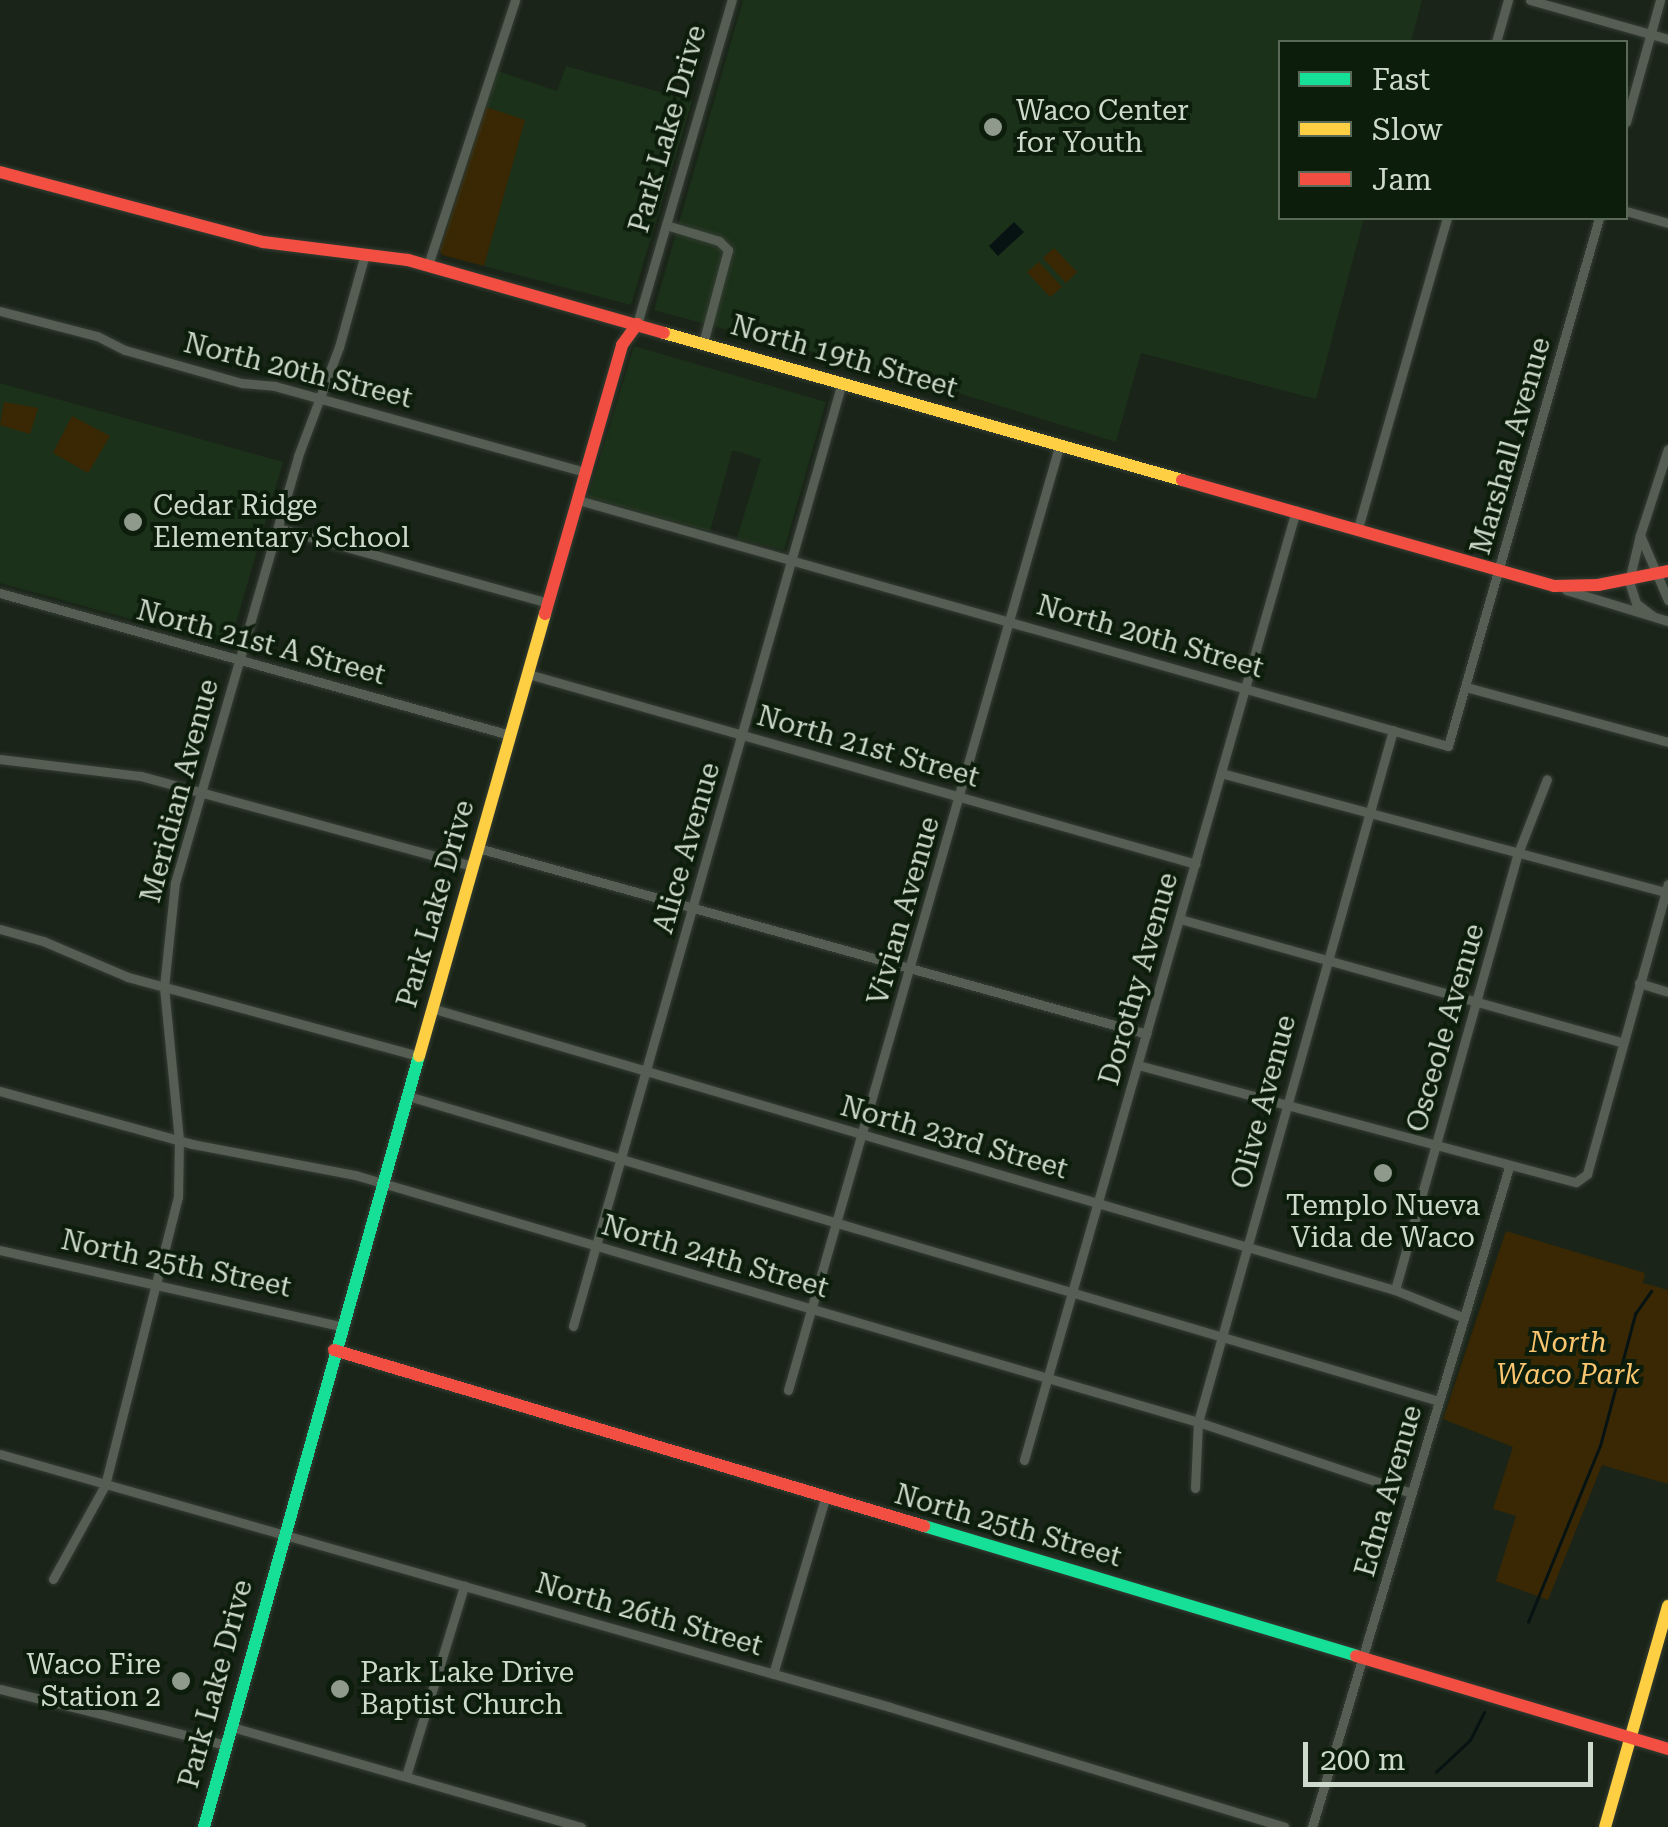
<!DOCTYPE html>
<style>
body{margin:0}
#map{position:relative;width:1668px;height:1827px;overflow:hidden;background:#1a2418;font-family:"Roboto Serif",serif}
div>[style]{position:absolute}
.built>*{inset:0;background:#1c3119}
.green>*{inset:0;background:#392803}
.water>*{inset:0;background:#071313}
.stream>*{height:2.5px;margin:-1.25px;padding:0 1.25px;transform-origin:1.25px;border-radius:1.25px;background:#071313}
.roads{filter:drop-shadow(0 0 2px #353d34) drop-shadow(0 0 2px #353d34)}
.street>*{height:9px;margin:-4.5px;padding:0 4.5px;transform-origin:4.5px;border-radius:4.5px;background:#565e54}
.fast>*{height:12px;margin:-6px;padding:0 6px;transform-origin:6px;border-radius:6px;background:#16e098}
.slow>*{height:12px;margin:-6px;padding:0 6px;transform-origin:6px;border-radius:6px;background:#ffcf43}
.jam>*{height:12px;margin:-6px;padding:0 6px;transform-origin:6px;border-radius:6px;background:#f24e42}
.dots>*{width:28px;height:28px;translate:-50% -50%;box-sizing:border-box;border:5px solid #0c1e0b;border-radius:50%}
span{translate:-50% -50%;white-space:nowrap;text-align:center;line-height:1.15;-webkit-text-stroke:8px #0c1e0b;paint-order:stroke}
.poi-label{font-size:28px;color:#cedacc}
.left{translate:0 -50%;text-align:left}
.right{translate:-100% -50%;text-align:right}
.street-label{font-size:28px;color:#cedacc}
.park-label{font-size:28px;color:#fbc66f;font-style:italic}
.legend{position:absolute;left:1278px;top:40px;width:350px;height:180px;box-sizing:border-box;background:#0c1e0b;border:2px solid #5a6958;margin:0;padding:12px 18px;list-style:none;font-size:30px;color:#cedacc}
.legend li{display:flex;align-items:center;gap:20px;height:50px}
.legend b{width:50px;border:2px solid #5a6958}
.scale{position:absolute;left:1303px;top:1742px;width:290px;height:45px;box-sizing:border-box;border:5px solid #cedacc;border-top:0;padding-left:12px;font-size:30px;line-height:35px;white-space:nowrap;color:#cedacc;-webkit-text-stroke:8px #0c1e0b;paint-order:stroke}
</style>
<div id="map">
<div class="built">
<i style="clip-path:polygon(743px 0,1422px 0,1411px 42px,1280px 42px,1280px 218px,1364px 218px,1316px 399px,1141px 353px,1116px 442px,939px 387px,654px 310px)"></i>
<i style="clip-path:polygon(566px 66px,692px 101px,631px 305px,484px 266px,524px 120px,486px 107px,498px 71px,557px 91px)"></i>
<i style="clip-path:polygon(634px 346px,826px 402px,784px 550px,737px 538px,761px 459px,739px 452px,732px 451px,710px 531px,588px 497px)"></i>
<i style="clip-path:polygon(0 383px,283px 462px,229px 646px,0 583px)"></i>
</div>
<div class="green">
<i style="clip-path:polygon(486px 107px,525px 120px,484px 266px,442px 255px,440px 250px)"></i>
<i style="clip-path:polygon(1054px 248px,1077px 272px,1066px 283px,1043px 258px)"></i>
<i style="clip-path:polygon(1039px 262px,1062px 287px,1050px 297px,1027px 272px)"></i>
<i style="clip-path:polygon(4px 402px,38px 408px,30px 434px,0 425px)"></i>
<i style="clip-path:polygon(72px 416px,110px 436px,88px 473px,53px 453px)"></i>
<i style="clip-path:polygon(1506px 1231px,1645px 1273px,1643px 1283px,1668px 1290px,1668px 1484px,1602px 1465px,1548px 1600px,1496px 1581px,1516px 1516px,1493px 1509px,1513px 1447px,1443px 1419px)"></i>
</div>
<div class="water">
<i style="clip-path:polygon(1014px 222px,1024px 232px,998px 256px,989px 246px)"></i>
</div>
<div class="stream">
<i style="left:1528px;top:1622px;width:190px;rotate:-67.8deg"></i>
<i style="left:1600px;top:1446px;width:137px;rotate:-75.1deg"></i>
<i style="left:1635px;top:1314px;width:28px;rotate:-55deg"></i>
<i style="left:1436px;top:1772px;width:47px;rotate:-43.3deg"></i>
<i style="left:1470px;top:1740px;width:31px;rotate:-63deg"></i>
</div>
<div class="roads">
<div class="street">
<i style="left:1530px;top:0;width:143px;rotate:15.8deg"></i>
<i style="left:1496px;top:42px;width:44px;rotate:-74.1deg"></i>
<i style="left:1626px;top:122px;width:127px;rotate:-74.4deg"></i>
<i style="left:1626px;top:211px;width:44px;rotate:15.9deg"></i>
<i style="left:666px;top:225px;width:55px;rotate:16.8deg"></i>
<i style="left:719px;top:241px;width:13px;rotate:45deg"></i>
<i style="left:728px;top:250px;width:96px;rotate:105deg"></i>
<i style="left:428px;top:265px;width:279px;rotate:-71.8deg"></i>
<i style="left:0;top:311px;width:100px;rotate:14.5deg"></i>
<i style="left:97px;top:336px;width:31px;rotate:27deg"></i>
<i style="left:125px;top:350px;width:122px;rotate:15.8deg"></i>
<i style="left:242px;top:383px;width:33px;rotate:5deg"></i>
<i style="left:275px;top:386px;width:323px;rotate:15.5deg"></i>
<i style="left:637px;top:324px;width:338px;rotate:-73.7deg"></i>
<i style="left:578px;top:500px;width:904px;rotate:15.79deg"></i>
<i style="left:1448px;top:746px;width:549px;rotate:-74.04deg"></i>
<i style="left:278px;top:528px;width:280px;rotate:15.5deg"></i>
<i style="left:1358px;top:528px;width:323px;rotate:-74deg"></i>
<i style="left:1640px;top:535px;width:90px;rotate:-72deg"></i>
<i style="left:1566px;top:590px;width:107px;rotate:16.9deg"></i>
<i style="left:0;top:593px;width:529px;rotate:15.56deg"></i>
<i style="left:1653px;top:616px;width:21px;rotate:-143deg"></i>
<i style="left:1636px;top:603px;width:23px;rotate:-108deg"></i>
<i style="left:1629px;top:581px;width:47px;rotate:-76.6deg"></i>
<i style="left:1640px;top:535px;width:71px;rotate:66.7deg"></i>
<i style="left:528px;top:674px;width:694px;rotate:15.88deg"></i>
<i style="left:1466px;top:687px;width:209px;rotate:15.2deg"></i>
<i style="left:0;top:759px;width:142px;rotate:6.9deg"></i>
<i style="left:141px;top:776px;width:344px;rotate:15.2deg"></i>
<i style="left:1221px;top:773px;width:461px;rotate:15deg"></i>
<i style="left:478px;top:848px;width:694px;rotate:15.54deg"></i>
<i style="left:1180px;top:919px;width:459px;rotate:15.6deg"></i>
<i style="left:0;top:929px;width:45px;rotate:15.6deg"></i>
<i style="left:43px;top:941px;width:92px;rotate:23deg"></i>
<i style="left:128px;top:977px;width:301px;rotate:15.2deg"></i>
<i style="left:1639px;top:983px;width:30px;rotate:17deg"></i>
<i style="left:431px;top:1008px;width:1004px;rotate:16.31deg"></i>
<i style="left:1395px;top:1290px;width:72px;rotate:21.9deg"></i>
<i style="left:1138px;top:1065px;width:453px;rotate:15deg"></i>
<i style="left:1576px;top:1182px;width:14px;rotate:-36deg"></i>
<i style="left:1587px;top:1174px;width:301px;rotate:-74.4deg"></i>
<i style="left:0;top:1091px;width:199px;rotate:15.4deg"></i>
<i style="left:192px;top:1144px;width:166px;rotate:10.8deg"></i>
<i style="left:355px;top:1175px;width:878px;rotate:16.33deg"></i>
<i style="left:1198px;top:1422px;width:225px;rotate:18.4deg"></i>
<i style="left:408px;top:1096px;width:1075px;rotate:16.48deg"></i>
<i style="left:0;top:1250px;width:349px;rotate:12.6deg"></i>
<i style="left:1395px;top:1290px;width:454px;rotate:-74.3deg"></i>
<i style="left:1518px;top:853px;width:79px;rotate:-68.6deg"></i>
<i style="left:573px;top:1326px;width:982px;rotate:-74.09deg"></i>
<i style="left:788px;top:1390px;width:985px;rotate:-73.97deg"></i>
<i style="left:0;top:1454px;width:925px;rotate:15.87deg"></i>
<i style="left:890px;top:1707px;width:412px;rotate:16.9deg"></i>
<i style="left:1024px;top:1460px;width:988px;rotate:-74.02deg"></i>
<i style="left:1195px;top:1488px;width:66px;rotate:-87.4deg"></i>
<i style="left:1198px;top:1422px;width:719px;rotate:-74.26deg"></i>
<i style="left:53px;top:1579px;width:107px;rotate:-61deg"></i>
<i style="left:105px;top:1485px;width:297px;rotate:-75.8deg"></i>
<i style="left:178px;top:1197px;width:57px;rotate:-89deg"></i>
<i style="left:179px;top:1140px;width:154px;rotate:-95.6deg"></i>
<i style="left:164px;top:987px;width:105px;rotate:-84deg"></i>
<i style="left:175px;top:883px;width:444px;rotate:-73.9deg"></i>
<i style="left:298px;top:456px;width:116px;rotate:-69.4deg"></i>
<i style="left:339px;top:347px;width:97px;rotate:-74.4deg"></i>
<i style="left:773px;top:1674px;width:184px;rotate:-73.5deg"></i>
<i style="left:0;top:1689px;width:234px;rotate:13.9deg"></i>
<i style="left:232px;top:1727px;width:363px;rotate:16deg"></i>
<i style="left:406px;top:1776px;width:199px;rotate:-73deg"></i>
<i style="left:1312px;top:1827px;width:689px;rotate:-73.38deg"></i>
</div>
<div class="fast">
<i style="left:924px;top:1526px;width:451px;rotate:16.7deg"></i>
<i style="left:204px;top:1827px;width:800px;rotate:-74.42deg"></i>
</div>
<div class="slow">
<i style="left:664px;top:333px;width:538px;rotate:15.84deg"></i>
<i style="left:419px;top:1056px;width:460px;rotate:-74.1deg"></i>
<i style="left:1605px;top:1827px;width:230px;rotate:-74.1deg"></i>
</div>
<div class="jam">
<i style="left:0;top:172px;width:272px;rotate:14.9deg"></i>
<i style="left:263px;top:242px;width:146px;rotate:7.1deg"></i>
<i style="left:408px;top:260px;width:266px;rotate:15.9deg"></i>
<i style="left:1182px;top:480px;width:387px;rotate:15.9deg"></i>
<i style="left:1554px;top:586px;width:44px;rotate:-1.3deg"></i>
<i style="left:1598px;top:585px;width:71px;rotate:-11.3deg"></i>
<i style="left:545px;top:614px;width:280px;rotate:-74deg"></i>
<i style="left:622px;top:345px;width:26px;rotate:-54deg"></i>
<i style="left:334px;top:1350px;width:616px;rotate:16.61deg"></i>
<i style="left:1356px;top:1656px;width:326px;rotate:16.6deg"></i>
</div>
</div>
<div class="dots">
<i style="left:993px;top:127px;background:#8f9a8d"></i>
<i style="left:133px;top:522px;background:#8f9a8d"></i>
<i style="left:1383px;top:1173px;background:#8f9a8d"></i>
<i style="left:181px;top:1681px;background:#8f9a8d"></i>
<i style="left:340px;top:1689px;background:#8f9a8d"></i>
</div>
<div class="poi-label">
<span class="left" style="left:1016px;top:127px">Waco Center<br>for Youth</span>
<span class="left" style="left:153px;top:522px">Cedar Ridge<br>Elementary School</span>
<span style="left:1383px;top:1222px">Templo Nueva<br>Vida de Waco</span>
<span class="right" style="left:161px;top:1681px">Waco Fire<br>Station 2</span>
<span class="left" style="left:360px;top:1689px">Park Lake Drive<br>Baptist Church</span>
</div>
<div class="street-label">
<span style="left:668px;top:129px;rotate:-74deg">Park Lake Drive</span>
<span style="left:844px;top:357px;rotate:16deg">North 19th Street</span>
<span style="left:298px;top:371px;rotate:14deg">North 20th Street</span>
<span style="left:1511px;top:446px;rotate:-74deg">Marshall Avenue</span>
<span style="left:1150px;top:637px;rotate:16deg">North 20th Street</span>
<span style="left:261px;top:643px;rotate:15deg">North 21st A Street</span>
<span style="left:868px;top:747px;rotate:16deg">North 21st Street</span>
<span style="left:180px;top:791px;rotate:-75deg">Meridian Avenue</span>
<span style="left:687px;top:848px;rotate:-74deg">Alice Avenue</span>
<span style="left:436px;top:904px;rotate:-74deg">Park Lake Drive</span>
<span style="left:904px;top:911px;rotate:-74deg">Vivian Avenue</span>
<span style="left:1139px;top:979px;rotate:-74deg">Dorothy Avenue</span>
<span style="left:1446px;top:1028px;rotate:-74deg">Osceole Avenue</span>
<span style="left:1264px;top:1102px;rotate:-75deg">Olive Avenue</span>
<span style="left:954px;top:1138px;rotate:16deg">North 23rd Street</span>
<span style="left:715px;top:1257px;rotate:16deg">North 24th Street</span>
<span style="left:176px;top:1264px;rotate:12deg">North 25th Street</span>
<span style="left:1389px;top:1491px;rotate:-74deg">Edna Avenue</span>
<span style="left:1008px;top:1526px;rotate:16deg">North 25th Street</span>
<span style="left:649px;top:1615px;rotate:16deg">North 26th Street</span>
<span style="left:216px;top:1684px;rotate:-75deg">Park Lake Drive</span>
</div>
<div class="park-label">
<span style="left:1568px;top:1359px">North<br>Waco Park</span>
</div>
<ul class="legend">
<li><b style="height:12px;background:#16e098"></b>Fast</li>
<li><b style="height:12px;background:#ffcf43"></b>Slow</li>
<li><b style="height:12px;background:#f24e42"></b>Jam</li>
</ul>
<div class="scale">200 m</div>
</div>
